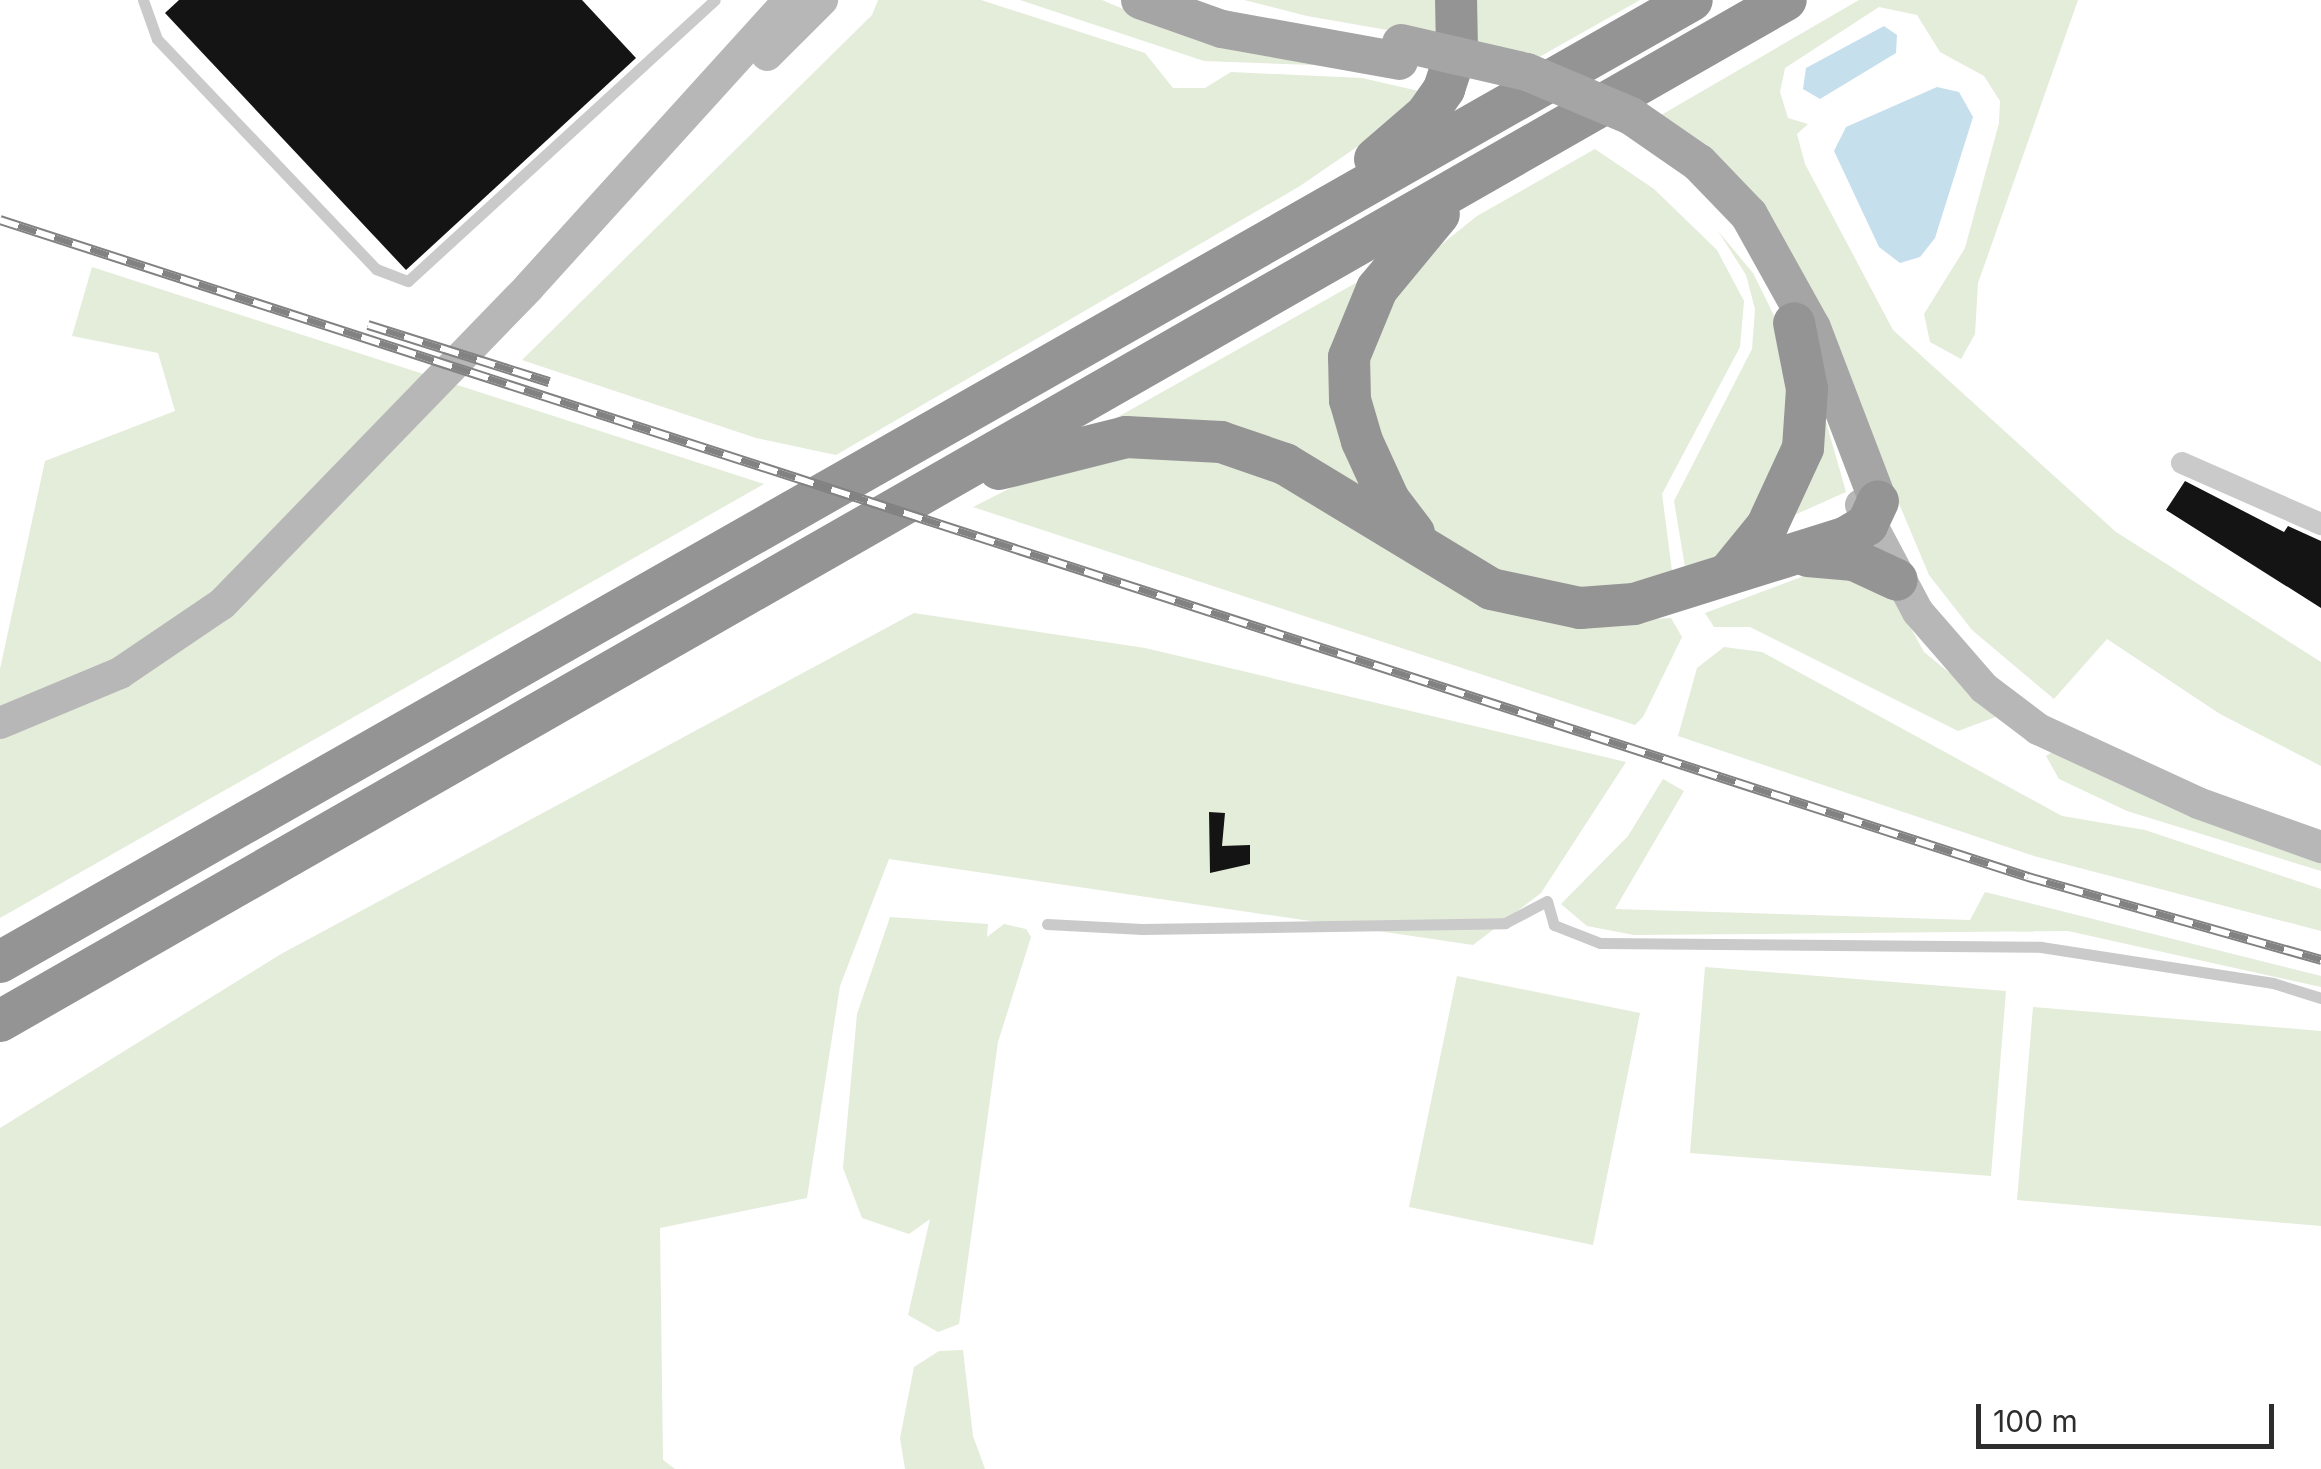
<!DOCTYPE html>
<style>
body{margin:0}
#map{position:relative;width:2321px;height:1469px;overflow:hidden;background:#fff;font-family:Inter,sans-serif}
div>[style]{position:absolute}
.green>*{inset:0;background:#e4ecda}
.water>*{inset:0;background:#c5dfed}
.building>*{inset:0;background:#141414}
.lane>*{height:11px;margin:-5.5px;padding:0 5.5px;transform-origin:5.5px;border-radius:5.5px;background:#cacaca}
.street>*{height:22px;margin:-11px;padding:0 11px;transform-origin:11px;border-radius:11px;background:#cacaca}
.secondary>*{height:32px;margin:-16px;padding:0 16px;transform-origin:16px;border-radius:16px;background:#b7b7b7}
.primary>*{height:38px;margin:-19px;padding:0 19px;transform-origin:19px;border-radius:19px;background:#a5a5a5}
.highway>*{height:42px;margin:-21px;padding:0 21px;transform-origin:21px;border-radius:21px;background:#949494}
.rail>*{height:10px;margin-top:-5px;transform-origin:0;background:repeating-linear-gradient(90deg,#fff 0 19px,#828282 0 38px);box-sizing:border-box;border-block:2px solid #828282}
.primary-bridge>*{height:38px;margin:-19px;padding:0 19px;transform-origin:19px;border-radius:19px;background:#a5a5a5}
span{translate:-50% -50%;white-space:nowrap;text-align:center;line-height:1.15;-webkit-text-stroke:10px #fff;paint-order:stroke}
.scale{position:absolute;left:1976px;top:1404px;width:298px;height:45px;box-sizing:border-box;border:5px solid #2d2d2d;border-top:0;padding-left:12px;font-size:30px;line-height:35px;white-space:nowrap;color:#2d2d2d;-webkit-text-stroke:8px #fff;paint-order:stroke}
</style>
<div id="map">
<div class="green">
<i style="clip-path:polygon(878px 0,981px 0,1145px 53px,1173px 88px,1205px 88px,1231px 72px,1362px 78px,1423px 92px,1402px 116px,1300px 186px,836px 455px,756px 438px,522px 360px,872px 15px)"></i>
<i style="clip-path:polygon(1020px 0,1102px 0,1166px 27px,1341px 66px,1204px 61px)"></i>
<i style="clip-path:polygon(1244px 0,1445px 0,1450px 41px,1307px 16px)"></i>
<i style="clip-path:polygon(1464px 0,1640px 0,1534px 60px,1472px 45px)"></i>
<i style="clip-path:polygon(1859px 0,2078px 0,1978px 283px,1975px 334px,1961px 359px,1930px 342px,1924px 314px,1965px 248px,1999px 123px,2000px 101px,1984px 76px,1940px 52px,1917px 15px,1879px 7px,1785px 68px,1780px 92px,1788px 118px,1808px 124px,1797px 134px,1805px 164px,1893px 330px,2116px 532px,2321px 662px,2321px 766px,2220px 714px,2107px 639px,2054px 699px,1972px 630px,1929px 575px,1815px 303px,1656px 118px)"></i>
<i style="clip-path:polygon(1595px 149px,1654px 189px,1717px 250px,1744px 301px,1740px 347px,1662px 494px,1672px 571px,1652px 583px,1580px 594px,1494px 574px,1427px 526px,1399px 493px,1362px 374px,1396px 281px,1477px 216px)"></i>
<i style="clip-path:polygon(1718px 231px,1753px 273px,1789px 346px,1797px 432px,1725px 556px,1685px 567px,1674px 501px,1752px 349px,1755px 309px,1746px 275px)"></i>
<i style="clip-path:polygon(92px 267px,764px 484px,0 918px,0 669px,45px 461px,175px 411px,158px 353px,72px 336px)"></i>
<i style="clip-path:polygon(1370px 275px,1356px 297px,1385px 512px,1100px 427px)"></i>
<i style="clip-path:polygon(1821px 404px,1846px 492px,1772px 525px)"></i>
<i style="clip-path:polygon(1230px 452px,1571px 623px,1671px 618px,1682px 637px,1643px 717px,1635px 725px,973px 507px,1076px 455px)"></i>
<i style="clip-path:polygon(1828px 567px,1889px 588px,1924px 652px,2001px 715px,1958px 731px,1750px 627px,1714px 627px,1705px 613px)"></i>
<i style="clip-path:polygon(914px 613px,1145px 648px,1626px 762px,1541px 893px,1473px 945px,889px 859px,840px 986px,807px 1198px,660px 1228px,663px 1460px,675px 1469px,0 1469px,0 1128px,281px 954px)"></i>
<i style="clip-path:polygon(1724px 647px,1762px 652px,2062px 816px,2145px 830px,2321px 889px,2321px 931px,2034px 856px,1678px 736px,1697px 668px)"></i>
<i style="clip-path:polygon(2057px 749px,2321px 858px,2321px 871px,2127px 811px,2059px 779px,2046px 756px)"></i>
<i style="clip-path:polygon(1663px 779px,1684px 791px,1615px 909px,1970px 920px,1985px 892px,2321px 976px,2321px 987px,2068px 931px,1634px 935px,1587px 926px,1561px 904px,1628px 836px)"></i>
<i style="clip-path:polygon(890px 917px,988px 924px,987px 937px,1004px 924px,1026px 929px,1031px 937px,998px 1042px,959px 1324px,938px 1332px,908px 1315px,930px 1219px,909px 1234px,862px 1218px,843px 1168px,857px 1014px)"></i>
<i style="clip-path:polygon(1705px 967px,2006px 991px,1991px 1176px,1690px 1153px)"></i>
<i style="clip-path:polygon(1457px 976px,1640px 1013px,1593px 1245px,1409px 1207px)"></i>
<i style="clip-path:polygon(2033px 1007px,2321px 1031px,2321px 1226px,2017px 1200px)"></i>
<i style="clip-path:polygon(963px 1350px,973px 1436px,985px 1469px,905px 1469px,900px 1438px,914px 1367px,939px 1351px)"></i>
</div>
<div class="water">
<i style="clip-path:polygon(1884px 26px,1897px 35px,1896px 53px,1820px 99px,1803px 89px,1806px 68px)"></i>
<i style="clip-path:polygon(1937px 87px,1959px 92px,1973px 117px,1935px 238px,1920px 257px,1900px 263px,1879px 247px,1834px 151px,1846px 127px)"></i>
</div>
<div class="building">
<i style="clip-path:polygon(179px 0,582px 0,636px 58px,406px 270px,165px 13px)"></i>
<i style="clip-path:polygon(2185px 481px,2284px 532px,2288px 526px,2321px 541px,2321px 608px,2166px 510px)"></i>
<i style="clip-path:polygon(1209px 812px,1225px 813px,1222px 846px,1250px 845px,1250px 864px,1210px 873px)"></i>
</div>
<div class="lane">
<i style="left:143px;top:0;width:41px;rotate:70.3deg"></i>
<i style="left:157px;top:39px;width:318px;rotate:46.4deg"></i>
<i style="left:376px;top:269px;width:34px;rotate:21deg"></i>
<i style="left:408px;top:281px;width:416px;rotate:-42.5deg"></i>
<i style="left:1047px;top:924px;width:95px;rotate:3deg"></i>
<i style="left:1142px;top:929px;width:363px;rotate:-0.9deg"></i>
<i style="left:1505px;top:923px;width:47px;rotate:-27.6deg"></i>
<i style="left:1547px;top:901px;width:25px;rotate:74deg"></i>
<i style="left:1554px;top:925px;width:49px;rotate:21.4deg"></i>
<i style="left:1600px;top:943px;width:441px;rotate:0.5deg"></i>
<i style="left:2041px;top:947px;width:235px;rotate:8.8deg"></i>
<i style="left:2273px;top:983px;width:50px;rotate:17.4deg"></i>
</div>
<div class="street">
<i style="left:2182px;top:463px;width:152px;rotate:23.7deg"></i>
</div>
<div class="secondary">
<i style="left:767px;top:55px;width:78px;rotate:-45deg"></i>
<i style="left:1861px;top:505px;width:121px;rotate:62deg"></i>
<i style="left:1918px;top:612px;width:101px;rotate:49deg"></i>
<i style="left:1984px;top:688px;width:68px;rotate:37.2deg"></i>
<i style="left:2038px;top:729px;width:176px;rotate:24.8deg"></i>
<i style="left:2198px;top:803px;width:131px;rotate:19.7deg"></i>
<i style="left:0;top:723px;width:130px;rotate:-22.6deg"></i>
<i style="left:120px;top:673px;width:123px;rotate:-34.1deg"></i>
<i style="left:222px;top:604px;width:441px;rotate:-45.9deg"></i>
<i style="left:529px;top:287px;width:387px;rotate:-47.8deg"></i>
</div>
<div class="primary">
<i style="left:1140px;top:0;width:87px;rotate:19.5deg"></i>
<i style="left:1222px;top:29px;width:180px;rotate:10.2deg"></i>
<i style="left:1749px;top:215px;width:129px;rotate:60.9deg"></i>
<i style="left:1812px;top:328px;width:185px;rotate:69.1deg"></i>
</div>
<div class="highway">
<i style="left:1375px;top:159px;width:67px;rotate:-40.8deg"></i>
<i style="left:1426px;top:115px;width:32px;rotate:-55deg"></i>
<i style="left:1444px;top:89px;width:41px;rotate:-71.6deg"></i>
<i style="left:1457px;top:50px;width:50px;rotate:-91.1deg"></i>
<i style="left:999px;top:469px;width:131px;rotate:-14.1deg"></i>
<i style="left:1126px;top:437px;width:95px;rotate:3deg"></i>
<i style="left:1221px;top:442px;width:68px;rotate:19deg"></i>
<i style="left:1285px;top:464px;width:241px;rotate:31.2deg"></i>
<i style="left:1491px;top:589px;width:91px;rotate:12.1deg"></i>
<i style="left:1580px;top:608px;width:54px;rotate:-4.2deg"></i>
<i style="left:1634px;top:604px;width:221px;rotate:-17.4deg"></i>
<i style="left:1845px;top:538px;width:26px;rotate:-31deg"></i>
<i style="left:1867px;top:525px;width:26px;rotate:-65deg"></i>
<i style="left:1414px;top:533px;width:41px;rotate:-127.1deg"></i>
<i style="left:1389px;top:500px;width:65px;rotate:-114.6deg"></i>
<i style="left:1362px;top:441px;width:43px;rotate:-106.3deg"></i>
<i style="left:1350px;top:400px;width:43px;rotate:-91.3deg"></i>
<i style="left:1349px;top:357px;width:74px;rotate:-67.6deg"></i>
<i style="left:1377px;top:289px;width:97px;rotate:-50.4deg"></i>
<i style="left:1808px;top:556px;width:46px;rotate:5deg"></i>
<i style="left:1854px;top:560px;width:47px;rotate:24.9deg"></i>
<i style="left:1728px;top:574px;width:62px;rotate:-50.9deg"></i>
<i style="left:1767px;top:526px;width:86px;rotate:-65.2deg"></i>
<i style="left:1803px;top:448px;width:59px;rotate:-86.1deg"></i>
<i style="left:1807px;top:389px;width:67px;rotate:-101.1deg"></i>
<i style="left:0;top:962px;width:1946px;rotate:-29.62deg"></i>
<i style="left:0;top:1021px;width:2057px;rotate:-29.76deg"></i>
</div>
<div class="rail">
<i style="left:0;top:220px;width:2132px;rotate:17.95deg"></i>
<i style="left:2028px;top:877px;width:305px;rotate:15.8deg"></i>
<i style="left:368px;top:325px;width:190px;rotate:17.5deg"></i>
</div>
<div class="primary-bridge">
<i style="left:1401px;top:43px;width:129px;rotate:13deg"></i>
<i style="left:1527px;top:72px;width:113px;rotate:22.9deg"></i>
<i style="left:1631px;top:116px;width:83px;rotate:34.7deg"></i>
<i style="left:1699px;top:163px;width:72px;rotate:46.1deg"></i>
</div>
<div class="scale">100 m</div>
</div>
